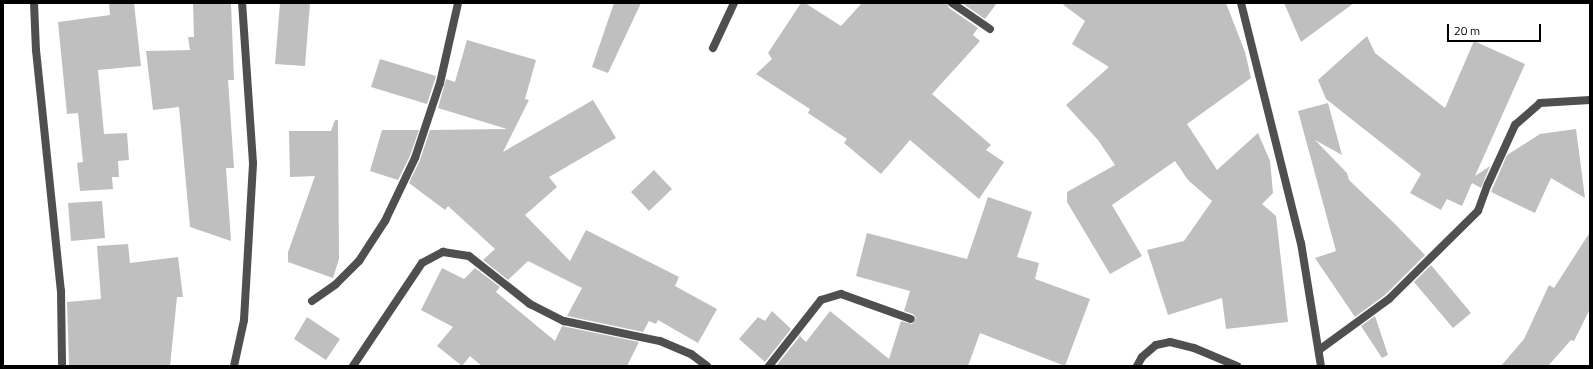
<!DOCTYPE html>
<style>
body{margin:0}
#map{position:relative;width:1593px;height:369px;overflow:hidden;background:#fff;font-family:"Titillium Web",sans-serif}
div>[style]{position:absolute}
.building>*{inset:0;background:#bfbfbf}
.minor>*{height:8px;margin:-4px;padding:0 4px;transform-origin:4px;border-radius:4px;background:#4f4f4f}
span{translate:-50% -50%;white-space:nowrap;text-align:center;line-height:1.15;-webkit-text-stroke:3px #fff;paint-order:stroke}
.frame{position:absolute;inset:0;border:4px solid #000;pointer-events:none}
.scale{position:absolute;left:1447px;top:24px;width:94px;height:18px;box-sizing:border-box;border:2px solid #000;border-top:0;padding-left:5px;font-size:12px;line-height:14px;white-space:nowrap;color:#000;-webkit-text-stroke:3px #fff;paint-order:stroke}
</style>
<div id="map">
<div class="building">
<i style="clip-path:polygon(109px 3px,134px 3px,141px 66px,98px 70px,104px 134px,127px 133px,129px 160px,118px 161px,119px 177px,112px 177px,113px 189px,80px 191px,77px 163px,83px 162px,78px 113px,67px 114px,58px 22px,110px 15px)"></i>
<i style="clip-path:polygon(193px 3px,231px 3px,234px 80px,228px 80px,234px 168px,226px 168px,231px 241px,190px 227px,179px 107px,153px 110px,146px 51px,190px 50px,188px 37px,194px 37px)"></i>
<i style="clip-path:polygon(280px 3px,310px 3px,305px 66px,275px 64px)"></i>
<i style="clip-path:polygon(614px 3px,641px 3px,608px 73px,592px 67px)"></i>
<i style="clip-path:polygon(801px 3px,805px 3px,841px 26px,862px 3px,947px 3px,949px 8px,978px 28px,973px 35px,980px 41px,932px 94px,991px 145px,986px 150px,1004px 162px,979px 199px,910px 140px,881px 174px,844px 143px,847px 139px,808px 113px,810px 109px,756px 74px,772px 59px,768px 53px)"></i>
<i style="clip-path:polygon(962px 3px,997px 3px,985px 19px)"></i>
<i style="clip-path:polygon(1061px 3px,1226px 3px,1245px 52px,1251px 78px,1187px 124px,1217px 170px,1258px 133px,1270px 161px,1273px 193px,1262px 204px,1276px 216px,1288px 322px,1226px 329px,1222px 298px,1168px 315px,1147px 250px,1184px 241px,1212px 201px,1188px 180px,1175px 161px,1112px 205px,1142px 256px,1110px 274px,1067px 202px,1067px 192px,1115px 165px,1098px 140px,1066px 105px,1109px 67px,1072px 44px,1085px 21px)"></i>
<i style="clip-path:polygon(1284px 3px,1354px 3px,1301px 42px)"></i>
<i style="clip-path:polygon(1367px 36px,1375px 53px,1445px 108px,1474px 41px,1525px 64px,1475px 176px,1490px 166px,1481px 188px,1472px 183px,1462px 206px,1447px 199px,1441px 210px,1410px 193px,1421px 174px,1326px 99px,1318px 80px)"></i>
<i style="clip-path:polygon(467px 40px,536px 60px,525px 99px,529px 100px,503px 152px,593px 100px,616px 138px,549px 177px,557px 187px,525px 215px,570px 261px,586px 230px,679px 277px,675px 286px,717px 309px,698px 343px,658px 320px,656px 324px,649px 321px,643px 332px,567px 316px,582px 288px,528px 261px,508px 280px,483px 260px,495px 249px,448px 206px,445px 210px,409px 183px,420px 160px,430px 130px,507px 129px,438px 108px,446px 79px,455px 82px)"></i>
<i style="clip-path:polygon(380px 59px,436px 76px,427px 104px,371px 87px)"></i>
<i style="clip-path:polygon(1328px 103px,1342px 155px,1315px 140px,1347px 173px,1349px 180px,1394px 223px,1425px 255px,1385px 295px,1355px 317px,1315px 258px,1336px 251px,1298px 111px)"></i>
<i style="clip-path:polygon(335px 120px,338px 120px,339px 259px,333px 278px,288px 262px,288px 252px,315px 176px,290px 177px,289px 131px,331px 131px)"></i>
<i style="clip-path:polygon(1576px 129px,1585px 198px,1551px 178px,1535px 213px,1491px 192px,1507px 155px,1540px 134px)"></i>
<i style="clip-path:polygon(382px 130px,419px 130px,410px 156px,398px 180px,370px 171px)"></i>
<i style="clip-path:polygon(654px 170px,672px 189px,649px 211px,631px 192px)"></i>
<i style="clip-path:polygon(988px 197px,1032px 212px,1017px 257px,1039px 263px,1035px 279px,1090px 299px,1065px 366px,980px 333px,968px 366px,776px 366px,800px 336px,806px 342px,830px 311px,889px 359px,901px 321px,912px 324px,916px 318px,913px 314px,904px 311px,910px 291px,856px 276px,867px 233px,967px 259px)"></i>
<i style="clip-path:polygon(102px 201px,105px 238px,71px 241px,68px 203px)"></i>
<i style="clip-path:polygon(1590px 232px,1590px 309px,1574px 341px,1571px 340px,1548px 366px,1501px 366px,1524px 339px,1549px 285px,1554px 288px)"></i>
<i style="clip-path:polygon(128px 244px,130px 263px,178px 257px,183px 297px,177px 297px,170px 366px,69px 366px,67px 302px,101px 299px,97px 246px)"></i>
<i style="clip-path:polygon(1431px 265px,1471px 313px,1453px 328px,1414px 282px)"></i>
<i style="clip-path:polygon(442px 268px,464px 279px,475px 268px,500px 287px,496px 292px,555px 341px,562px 326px,639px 342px,627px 366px,482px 366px,470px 356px,462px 366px,437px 346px,453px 327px,421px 310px)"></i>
<i style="clip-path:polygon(772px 311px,791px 329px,765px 362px,739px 339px,758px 317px,765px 321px)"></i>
<i style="clip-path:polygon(1375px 316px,1388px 355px,1382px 358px,1361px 326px)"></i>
<i style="clip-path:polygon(307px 317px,340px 339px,326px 360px,294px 339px)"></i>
</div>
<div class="minor">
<i style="left:34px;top:3px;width:47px;rotate:87.6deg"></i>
<i style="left:36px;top:50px;width:242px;rotate:84.1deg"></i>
<i style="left:61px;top:291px;width:75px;rotate:89.2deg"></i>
<i style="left:952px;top:3px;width:46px;rotate:34.4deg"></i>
<i style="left:1241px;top:3px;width:247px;rotate:76deg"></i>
<i style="left:1301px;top:243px;width:125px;rotate:80.8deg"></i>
<i style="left:713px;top:48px;width:50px;rotate:-65deg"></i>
<i style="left:312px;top:301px;width:29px;rotate:-35deg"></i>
<i style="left:336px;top:284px;width:33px;rotate:-45deg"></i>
<i style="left:359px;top:261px;width:48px;rotate:-57deg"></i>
<i style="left:385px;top:221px;width:70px;rotate:-64.5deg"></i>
<i style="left:415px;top:158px;width:79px;rotate:-71.6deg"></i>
<i style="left:440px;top:83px;width:82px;rotate:-77.3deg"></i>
<i style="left:1319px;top:350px;width:87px;rotate:-36.1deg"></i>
<i style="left:1389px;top:299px;width:125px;rotate:-44.7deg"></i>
<i style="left:1478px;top:211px;width:29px;rotate:-70deg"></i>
<i style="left:1488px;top:184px;width:65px;rotate:-65.4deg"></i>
<i style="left:1515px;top:125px;width:33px;rotate:-41deg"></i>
<i style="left:1540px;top:103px;width:50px;rotate:-3.4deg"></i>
<i style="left:234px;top:366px;width:47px;rotate:-77.7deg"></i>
<i style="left:244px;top:320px;width:157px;rotate:-86.7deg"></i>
<i style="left:253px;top:163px;width:160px;rotate:-93.9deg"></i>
<i style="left:353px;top:366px;width:124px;rotate:-56.2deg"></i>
<i style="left:422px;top:263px;width:24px;rotate:-28deg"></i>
<i style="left:443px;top:252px;width:26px;rotate:9deg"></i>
<i style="left:469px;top:256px;width:78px;rotate:38.2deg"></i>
<i style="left:530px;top:304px;width:38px;rotate:27deg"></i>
<i style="left:564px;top:321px;width:98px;rotate:11.8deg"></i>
<i style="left:660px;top:341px;width:34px;rotate:23deg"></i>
<i style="left:691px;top:354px;width:20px;rotate:37deg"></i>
<i style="left:769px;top:366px;width:84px;rotate:-51.8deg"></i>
<i style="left:821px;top:300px;width:21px;rotate:-17deg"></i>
<i style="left:841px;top:294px;width:74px;rotate:19.7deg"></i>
<i style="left:1137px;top:366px;width:10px;rotate:-61deg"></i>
<i style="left:1142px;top:357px;width:18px;rotate:-41deg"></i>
<i style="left:1156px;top:345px;width:14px;rotate:-12deg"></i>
<i style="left:1170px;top:342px;width:25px;rotate:14deg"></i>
<i style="left:1194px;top:348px;width:47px;rotate:22.7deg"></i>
</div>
<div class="frame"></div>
<div class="scale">20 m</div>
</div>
